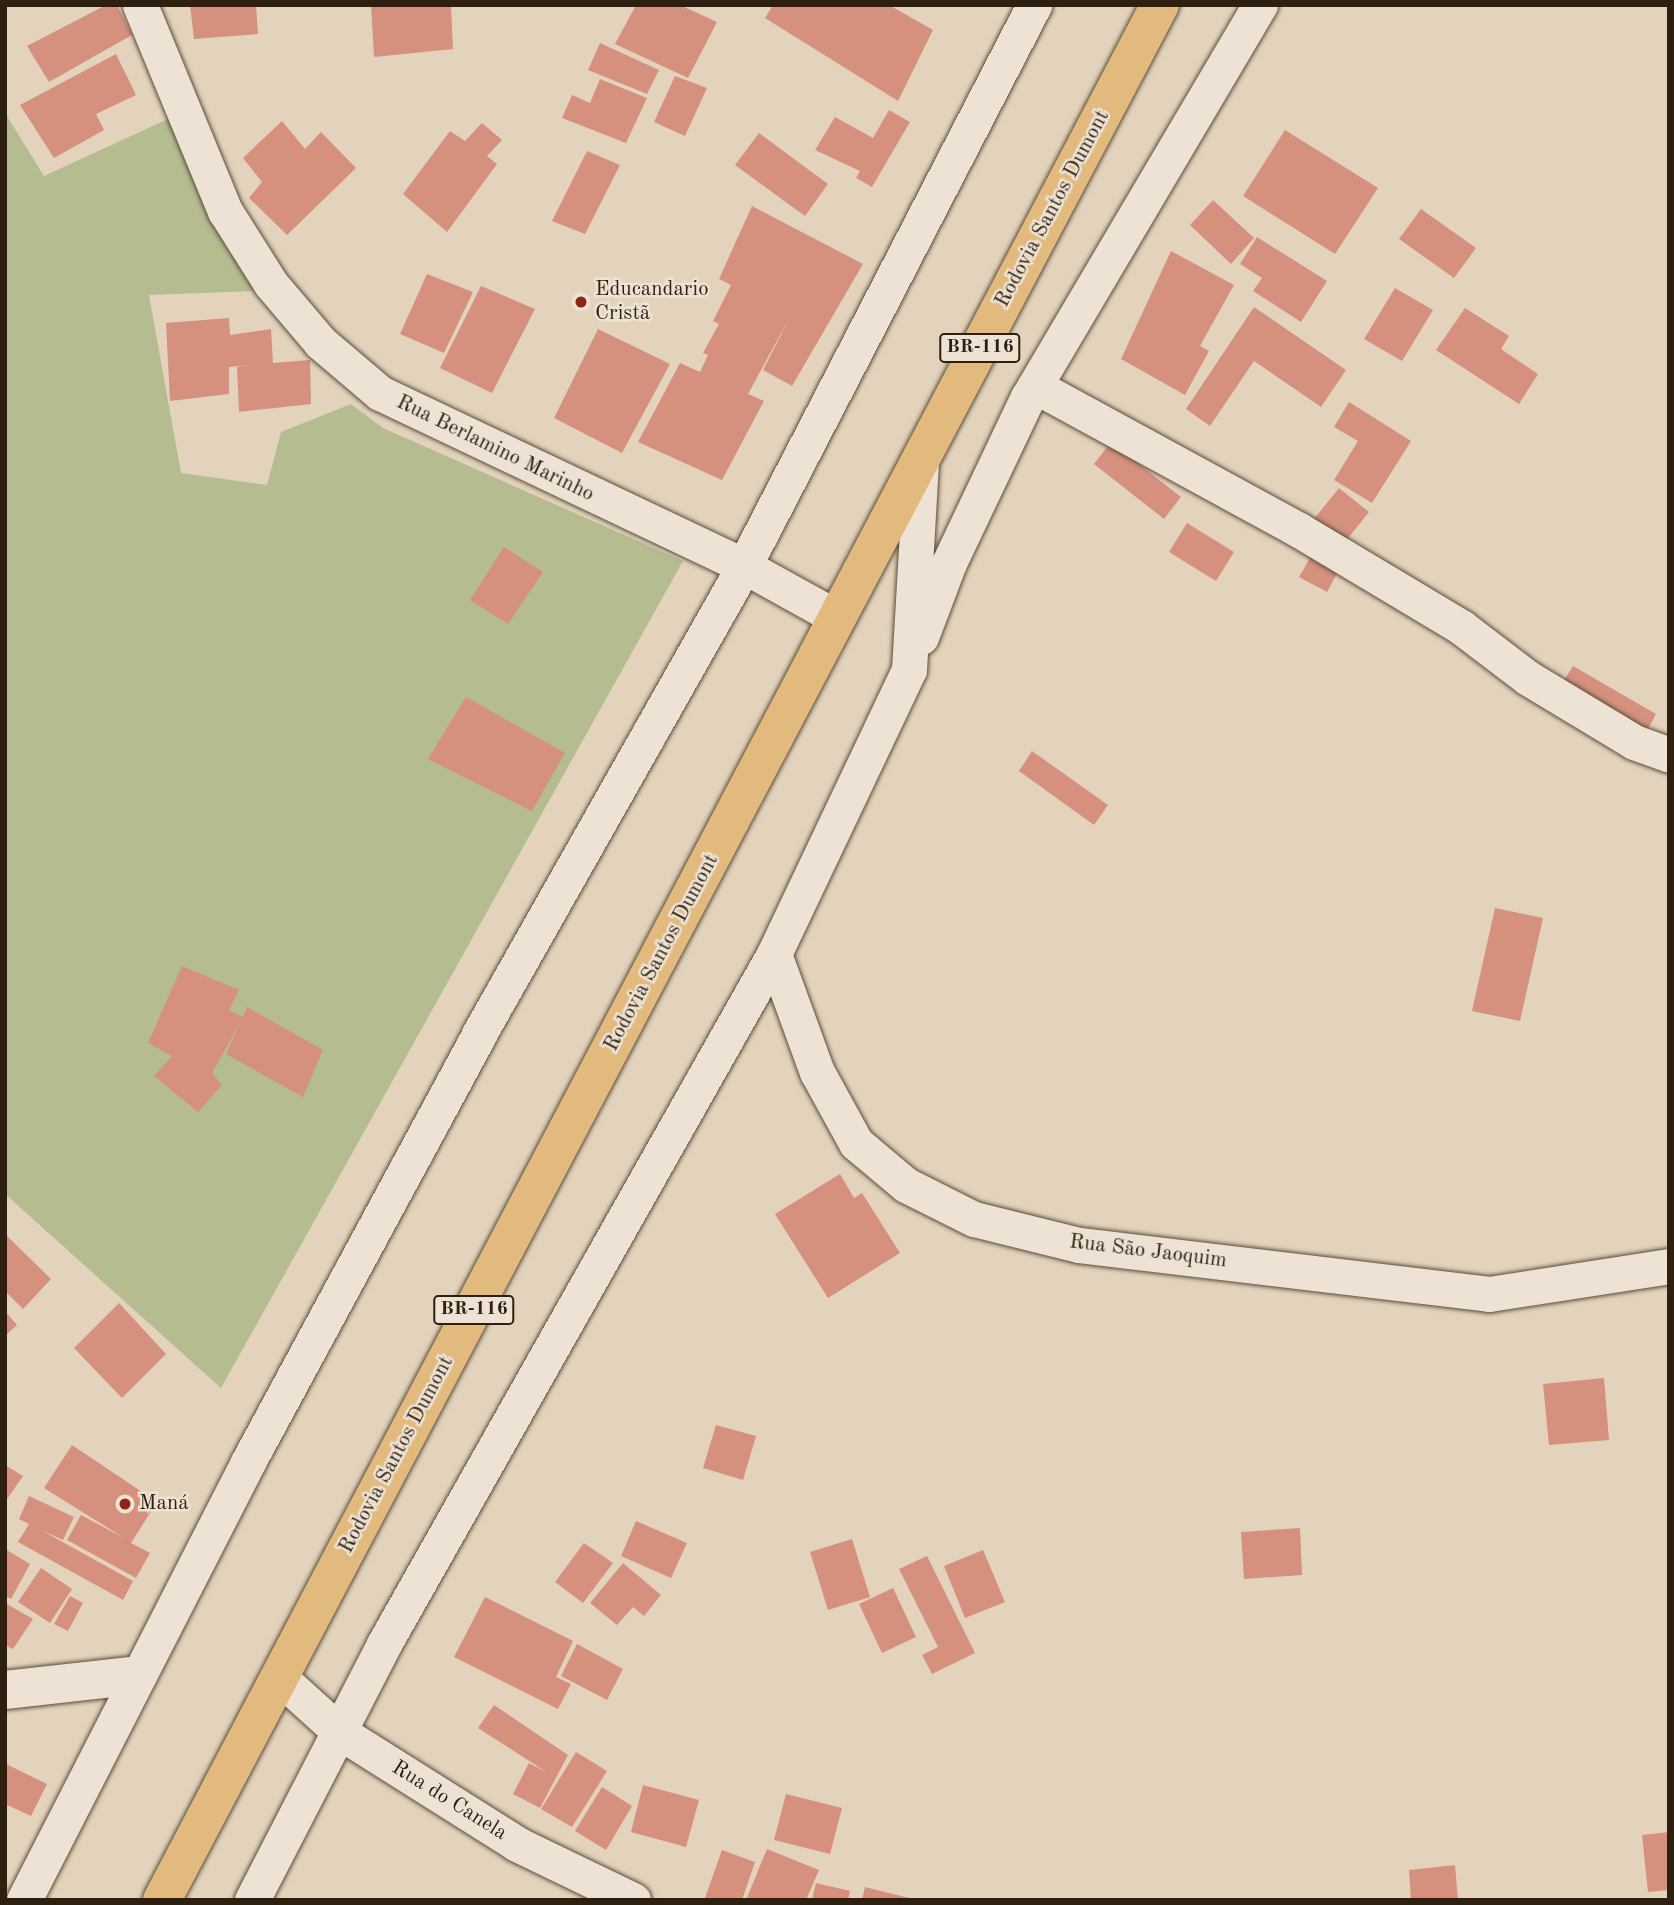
<!DOCTYPE html>
<meta charset="utf-8">
<style>
body{margin:0}
#map{position:relative;width:1674px;height:1905px;overflow:hidden;background:#e3d3bc;font-family:"Old Standard TT",serif}
div>[style]{position:absolute}
.green>*{inset:0;background:#b5bc8f}
.building>*{inset:0;background:#d6907e}
.roads{filter:drop-shadow(0 0 2px #5a4d3c) drop-shadow(0 0 2px #5a4d3c)}
.street>*{height:35px;margin:-17.5px;padding:0 17.5px;transform-origin:17.5px;border-radius:17.5px;background:#ede2d3}
.secondary>*{height:38px;margin:-19px;padding:0 19px;transform-origin:19px;border-radius:19px;background:#ede2d3}
.highway>*{height:38px;margin:-19px;padding:0 19px;transform-origin:19px;border-radius:19px;background:#e2ba7e}
.dots>*{width:19px;height:19px;translate:-50% -50%;box-sizing:border-box;border:4px solid #ede2d3;border-radius:50%}
span{translate:-50% -50%;white-space:nowrap;text-align:center;line-height:1.15;-webkit-text-stroke:5px #ede2d3;paint-order:stroke}
.shield-label span{padding:2px 5px;background:#ede2d3;border:2px solid;border-radius:5px;-webkit-text-stroke-width:0}
.shield-label{font-size:19px;color:#2d2011;font-weight:700}
.street-label{font-size:21px;color:#2d2011}
.poi-label{font-size:21px;color:#2d2011}
.left{translate:0 -50%;text-align:left}
.frame{position:absolute;inset:0;border:7px solid #2d2011;pointer-events:none}
</style>
<div id="map">
<div class="green">
<i style="clip-path:polygon(5px 113px,44px 176px,168px 119px,254px 291px,149px 295px,181px 473px,267px 485px,281px 432px,351px 404px,383px 428px,683px 561px,221px 1388px,5px 1194px)"></i>
</div>
<div class="building">
<i style="clip-path:polygon(106px 5px,117px 5px,132px 35px,49px 82px,27px 46px)"></i>
<i style="clip-path:polygon(190px 5px,256px 5px,258px 34px,194px 39px)"></i>
<i style="clip-path:polygon(371px 5px,451px 5px,453px 49px,374px 57px)"></i>
<i style="clip-path:polygon(636px 5px,680px 5px,717px 22px,688px 78px,615px 44px)"></i>
<i style="clip-path:polygon(773px 5px,889px 5px,933px 30px,898px 101px,765px 18px)"></i>
<i style="clip-path:polygon(600px 43px,659px 70px,647px 94px,588px 70px)"></i>
<i style="clip-path:polygon(116px 54px,136px 95px,96px 114px,104px 130px,54px 158px,20px 105px)"></i>
<i style="clip-path:polygon(675px 76px,707px 88px,685px 136px,654px 122px)"></i>
<i style="clip-path:polygon(600px 79px,647px 98px,626px 143px,562px 118px,572px 95px,590px 103px)"></i>
<i style="clip-path:polygon(889px 110px,910px 122px,872px 187px,856px 178px,860px 171px,815px 150px,835px 117px,873px 138px)"></i>
<i style="clip-path:polygon(282px 121px,305px 149px,321px 132px,356px 168px,287px 235px,249px 198px,262px 182px,243px 158px)"></i>
<i style="clip-path:polygon(482px 123px,502px 140px,487px 156px,497px 164px,447px 232px,403px 194px,450px 131px,465px 141px)"></i>
<i style="clip-path:polygon(1285px 130px,1378px 188px,1335px 254px,1243px 196px)"></i>
<i style="clip-path:polygon(759px 133px,828px 184px,805px 216px,735px 165px)"></i>
<i style="clip-path:polygon(587px 151px,620px 165px,585px 234px,552px 221px)"></i>
<i style="clip-path:polygon(1213px 200px,1254px 238px,1231px 264px,1190px 225px)"></i>
<i style="clip-path:polygon(752px 206px,863px 264px,792px 386px,763px 370px,791px 315px,748px 394px,764px 401px,722px 480px,638px 442px,680px 363px,700px 372px,708px 355px,703px 353px,719px 324px,713px 321px,731px 285px,719px 279px)"></i>
<i style="clip-path:polygon(1421px 209px,1476px 248px,1454px 278px,1399px 239px)"></i>
<i style="clip-path:polygon(1257px 237px,1327px 281px,1301px 322px,1253px 291px,1262px 278px,1240px 264px)"></i>
<i style="clip-path:polygon(1171px 251px,1234px 285px,1200px 346px,1209px 351px,1185px 395px,1121px 359px)"></i>
<i style="clip-path:polygon(427px 274px,473px 292px,444px 353px,400px 334px)"></i>
<i style="clip-path:polygon(481px 286px,535px 309px,492px 393px,440px 368px)"></i>
<i style="clip-path:polygon(1395px 288px,1433px 310px,1402px 361px,1364px 339px)"></i>
<i style="clip-path:polygon(1254px 307px,1346px 370px,1321px 407px,1254px 361px,1210px 426px,1186px 409px)"></i>
<i style="clip-path:polygon(1465px 308px,1509px 336px,1501px 349px,1538px 374px,1519px 404px,1436px 350px)"></i>
<i style="clip-path:polygon(229px 318px,230px 335px,271px 329px,273px 363px,310px 360px,311px 404px,239px 412px,237px 367px,249px 365px,229px 367px,229px 394px,170px 401px,166px 323px)"></i>
<i style="clip-path:polygon(598px 329px,670px 364px,622px 453px,554px 418px)"></i>
<i style="clip-path:polygon(1349px 402px,1411px 441px,1372px 503px,1334px 480px,1358px 441px,1334px 427px)"></i>
<i style="clip-path:polygon(1111px 442px,1181px 497px,1164px 519px,1094px 464px)"></i>
<i style="clip-path:polygon(1339px 488px,1369px 512px,1344px 543px,1314px 519px)"></i>
<i style="clip-path:polygon(1187px 523px,1234px 552px,1216px 581px,1169px 552px)"></i>
<i style="clip-path:polygon(504px 547px,543px 572px,508px 624px,470px 600px)"></i>
<i style="clip-path:polygon(1314px 551px,1341px 566px,1327px 592px,1299px 577px)"></i>
<i style="clip-path:polygon(1573px 666px,1656px 714px,1643px 738px,1558px 690px)"></i>
<i style="clip-path:polygon(466px 697px,565px 753px,532px 811px,428px 759px)"></i>
<i style="clip-path:polygon(1032px 751px,1108px 805px,1094px 825px,1019px 771px)"></i>
<i style="clip-path:polygon(1495px 908px,1543px 918px,1520px 1021px,1472px 1011px)"></i>
<i style="clip-path:polygon(182px 966px,239px 990px,229px 1010px,243px 1017px,247px 1007px,323px 1050px,303px 1097px,226px 1054px,241px 1021px,212px 1073px,222px 1085px,198px 1112px,154px 1076px,172px 1056px,148px 1043px)"></i>
<i style="clip-path:polygon(840px 1174px,854px 1198px,862px 1193px,900px 1253px,828px 1298px,775px 1214px)"></i>
<i style="clip-path:polygon(5px 1234px,51px 1279px,23px 1309px,5px 1291px)"></i>
<i style="clip-path:polygon(119px 1303px,166px 1354px,122px 1398px,74px 1348px)"></i>
<i style="clip-path:polygon(5px 1311px,17px 1325px,5px 1336px)"></i>
<i style="clip-path:polygon(1604px 1378px,1609px 1440px,1549px 1445px,1543px 1384px)"></i>
<i style="clip-path:polygon(716px 1425px,756px 1436px,743px 1480px,703px 1468px)"></i>
<i style="clip-path:polygon(72px 1445px,157px 1502px,131px 1543px,150px 1553px,136px 1578px,67px 1540px,81px 1515px,124px 1538px,44px 1488px)"></i>
<i style="clip-path:polygon(5px 1465px,23px 1476px,5px 1502px)"></i>
<i style="clip-path:polygon(29px 1496px,74px 1517px,63px 1540px,41px 1530px,133px 1581px,123px 1600px,18px 1542px,29px 1524px,19px 1519px)"></i>
<i style="clip-path:polygon(636px 1521px,687px 1543px,671px 1578px,621px 1556px)"></i>
<i style="clip-path:polygon(1300px 1528px,1302px 1575px,1244px 1579px,1241px 1532px)"></i>
<i style="clip-path:polygon(852px 1539px,870px 1597px,828px 1610px,810px 1552px)"></i>
<i style="clip-path:polygon(584px 1543px,613px 1563px,583px 1603px,555px 1582px)"></i>
<i style="clip-path:polygon(5px 1549px,30px 1564px,11px 1599px,5px 1596px)"></i>
<i style="clip-path:polygon(983px 1550px,1005px 1602px,965px 1618px,944px 1566px)"></i>
<i style="clip-path:polygon(927px 1556px,975px 1653px,932px 1674px,922px 1655px,938px 1647px,899px 1569px)"></i>
<i style="clip-path:polygon(623px 1563px,661px 1595px,644px 1616px,633px 1607px,617px 1625px,590px 1603px)"></i>
<i style="clip-path:polygon(41px 1568px,72px 1589px,50px 1623px,18px 1602px)"></i>
<i style="clip-path:polygon(893px 1588px,916px 1637px,882px 1653px,859px 1604px)"></i>
<i style="clip-path:polygon(70px 1596px,83px 1603px,68px 1631px,54px 1624px)"></i>
<i style="clip-path:polygon(485px 1597px,573px 1641px,556px 1677px,571px 1684px,558px 1709px,454px 1657px)"></i>
<i style="clip-path:polygon(5px 1603px,33px 1619px,13px 1649px,5px 1645px)"></i>
<i style="clip-path:polygon(577px 1644px,623px 1669px,607px 1700px,561px 1676px)"></i>
<i style="clip-path:polygon(494px 1705px,568px 1755px,540px 1808px,513px 1794px,529px 1763px,548px 1773px,478px 1728px)"></i>
<i style="clip-path:polygon(576px 1752px,607px 1771px,572px 1827px,541px 1809px)"></i>
<i style="clip-path:polygon(6px 1764px,47px 1784px,31px 1816px,5px 1804px)"></i>
<i style="clip-path:polygon(643px 1785px,699px 1800px,686px 1847px,631px 1832px)"></i>
<i style="clip-path:polygon(602px 1787px,632px 1806px,606px 1850px,575px 1831px)"></i>
<i style="clip-path:polygon(786px 1794px,842px 1808px,830px 1854px,774px 1840px)"></i>
<i style="clip-path:polygon(1669px 1832px,1669px 1890px,1648px 1892px,1642px 1835px)"></i>
<i style="clip-path:polygon(767px 1849px,819px 1870px,806px 1900px,746px 1900px)"></i>
<i style="clip-path:polygon(722px 1850px,755px 1862px,742px 1900px,705px 1898px)"></i>
<i style="clip-path:polygon(1455px 1865px,1458px 1900px,1411px 1900px,1409px 1870px)"></i>
<i style="clip-path:polygon(816px 1883px,850px 1891px,848px 1900px,812px 1900px)"></i>
<i style="clip-path:polygon(865px 1887px,913px 1899px,913px 1900px,862px 1900px)"></i>
</div>
<div class="roads">
<div class="street">
<i style="left:140px;top:5px;width:223px;rotate:67.6deg"></i>
<i style="left:225px;top:211px;width:86px;rotate:57.8deg"></i>
<i style="left:271px;top:284px;width:77px;rotate:49.7deg"></i>
<i style="left:321px;top:343px;width:77px;rotate:40.3deg"></i>
<i style="left:380px;top:393px;width:403px;rotate:25.4deg"></i>
<i style="left:744px;top:566px;width:107px;rotate:29deg"></i>
<i style="left:1035px;top:386px;width:301px;rotate:28.6deg"></i>
<i style="left:1299px;top:530px;width:189px;rotate:30.9deg"></i>
<i style="left:1461px;top:627px;width:84px;rotate:37.3deg"></i>
<i style="left:1528px;top:678px;width:124px;rotate:31.1deg"></i>
<i style="left:1634px;top:742px;width:37px;rotate:20deg"></i>
<i style="left:921px;top:637px;width:79px;rotate:-69.3deg"></i>
<i style="left:949px;top:563px;width:184px;rotate:-64.6deg"></i>
<i style="left:1028px;top:397px;width:456px;rotate:-59.4deg"></i>
<i style="left:774px;top:954px;width:126px;rotate:70deg"></i>
<i style="left:817px;top:1072px;width:81px;rotate:61.2deg"></i>
<i style="left:856px;top:1143px;width:65px;rotate:40deg"></i>
<i style="left:906px;top:1185px;width:76px;rotate:26.6deg"></i>
<i style="left:974px;top:1219px;width:108px;rotate:13.9deg"></i>
<i style="left:1079px;top:1245px;width:413px;rotate:6.8deg"></i>
<i style="left:1489px;top:1294px;width:182px;rotate:-8.8deg"></i>
<i style="left:279px;top:1677px;width:84px;rotate:42.1deg"></i>
<i style="left:341px;top:1733px;width:208px;rotate:32.2deg"></i>
<i style="left:517px;top:1844px;width:129px;rotate:25.8deg"></i>
<i style="left:24px;top:1900px;width:492px;rotate:-62.9deg"></i>
<i style="left:248px;top:1462px;width:486px;rotate:-61.6deg"></i>
<i style="left:479px;top:1034px;width:538px;rotate:-60.48deg"></i>
<i style="left:744px;top:566px;width:632px;rotate:-62.66deg"></i>
<i style="left:252px;top:1900px;width:288px;rotate:-62.7deg"></i>
<i style="left:384px;top:1644px;width:793px;rotate:-60.52deg"></i>
<i style="left:774px;top:954px;width:314px;rotate:-64.6deg"></i>
<i style="left:909px;top:670px;width:211px;rotate:-86.7deg"></i>
</div>
<div class="secondary">
<i style="left:5px;top:1690px;width:134px;rotate:-6.4deg"></i>
</div>
<div class="highway">
<i style="left:162px;top:1900px;width:2142px;rotate:-62.23deg"></i>
</div>
</div>
<div class="dots">
<i style="left:581px;top:302px;background:#8f2418"></i>
<i style="left:125px;top:1504px;background:#8f2418"></i>
</div>
<div class="shield-label">
<span style="left:980px;top:348px">BR-116</span>
<span style="left:474px;top:1310px">BR-116</span>
</div>
<div class="street-label">
<span style="left:1053px;top:209px;rotate:-62deg">Rodovia Santos Dumont</span>
<span style="left:495px;top:449px;rotate:26deg">Rua Berlamino Marinho</span>
<span style="left:662px;top:953px;rotate:-62deg">Rodovia Santos Dumont</span>
<span style="left:1148px;top:1252px;rotate:7deg">Rua São Jaoquim</span>
<span style="left:397px;top:1455px;rotate:-62deg">Rodovia Santos Dumont</span>
<span style="left:449px;top:1801px;rotate:32deg">Rua do Canela</span>
</div>
<div class="poi-label">
<span class="left" style="left:595px;top:302px">Educandario<br>Cristã</span>
<span class="left" style="left:139px;top:1504px">Maná</span>
</div>
<div class="frame"></div>
</div>
